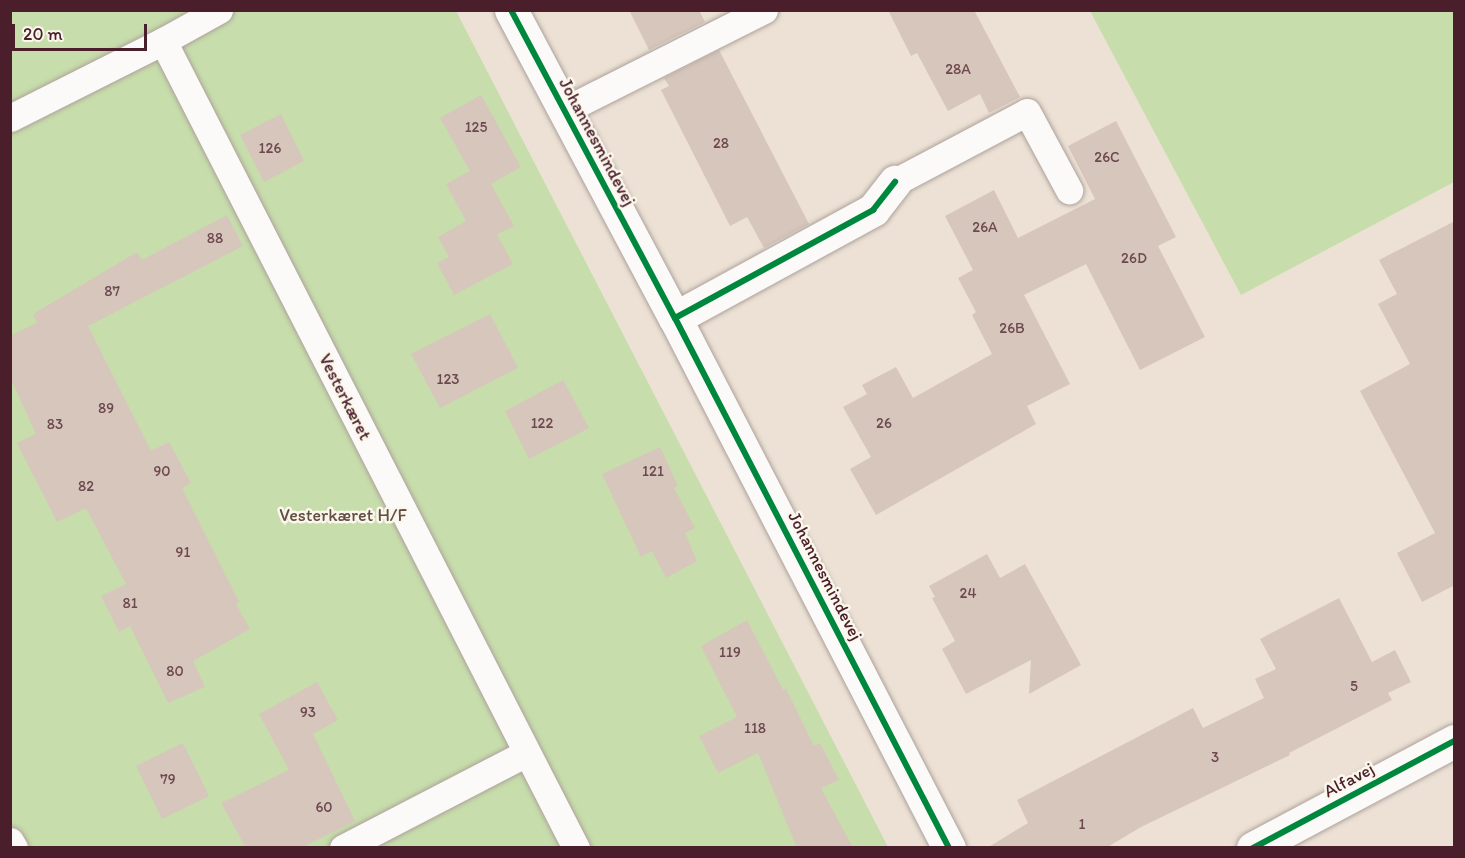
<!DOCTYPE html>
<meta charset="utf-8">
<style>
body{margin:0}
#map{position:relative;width:1465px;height:858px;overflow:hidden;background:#ece1d4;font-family:Itim,sans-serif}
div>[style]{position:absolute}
.green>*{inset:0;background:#c7ddab}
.building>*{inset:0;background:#d7c6bc}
.roads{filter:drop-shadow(0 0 2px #ada29c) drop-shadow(0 0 2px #ada29c)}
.service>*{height:27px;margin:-13.5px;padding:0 13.5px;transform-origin:13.5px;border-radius:13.5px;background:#fcfaf9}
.minor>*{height:33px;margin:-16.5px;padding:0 16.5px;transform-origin:16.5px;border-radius:16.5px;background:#fcfaf9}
.cycleway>*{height:6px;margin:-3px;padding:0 3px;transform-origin:3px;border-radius:3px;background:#00873e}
span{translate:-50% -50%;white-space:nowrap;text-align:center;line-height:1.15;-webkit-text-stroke:5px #fbf7ec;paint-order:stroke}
.number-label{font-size:15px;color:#6d494f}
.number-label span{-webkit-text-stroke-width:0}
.street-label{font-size:18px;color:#4a1f2b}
.park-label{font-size:18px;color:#624e42}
.frame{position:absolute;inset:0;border:12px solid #4a1f2b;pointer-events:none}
.scale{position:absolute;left:12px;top:24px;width:135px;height:27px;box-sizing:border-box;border:3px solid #4a1f2b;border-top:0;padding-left:8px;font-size:18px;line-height:21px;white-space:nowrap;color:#4a1f2b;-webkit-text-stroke:4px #fbf7ec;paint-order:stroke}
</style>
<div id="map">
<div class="green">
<i style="clip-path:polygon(10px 11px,456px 11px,888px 847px,11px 847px)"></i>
<i style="clip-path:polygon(1090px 11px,1454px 11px,1454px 182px,1241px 295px)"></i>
</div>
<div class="building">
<i style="clip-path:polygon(629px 10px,699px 10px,705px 22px,649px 50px)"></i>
<i style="clip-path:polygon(888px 10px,974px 10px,1020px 97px,989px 113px,980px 94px,948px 111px,917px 53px,911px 56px)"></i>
<i style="clip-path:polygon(719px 50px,809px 224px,764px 248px,747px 217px,730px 226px,661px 90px,669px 86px,664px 78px)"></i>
<i style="clip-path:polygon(481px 95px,521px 167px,491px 184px,514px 226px,497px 234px,513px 264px,454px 295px,437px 263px,449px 257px,438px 237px,466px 221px,446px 184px,470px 171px,440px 118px)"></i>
<i style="clip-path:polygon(281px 114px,304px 161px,264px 182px,240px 135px)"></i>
<i style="clip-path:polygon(1116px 121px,1176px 237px,1158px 246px,1205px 337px,1140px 370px,1086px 264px,1024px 295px,1070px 384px,1027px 406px,1036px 424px,876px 515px,850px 469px,871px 457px,843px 407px,867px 394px,862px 385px,896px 367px,913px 398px,992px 354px,972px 315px,976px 312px,958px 278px,973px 270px,945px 216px,994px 190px,1018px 238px,1095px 199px,1068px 146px)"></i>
<i style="clip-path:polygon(227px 215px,243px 246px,88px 326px,151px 451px,169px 442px,191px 483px,182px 488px,239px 602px,236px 604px,250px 629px,193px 661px,205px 687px,168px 703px,130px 626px,119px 632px,101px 596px,126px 584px,86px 508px,57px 522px,17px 443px,36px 434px,10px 377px,10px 336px,37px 323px,33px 314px,137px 252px,142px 260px)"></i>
<i style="clip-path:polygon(1455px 221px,1455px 585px,1422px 602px,1397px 553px,1435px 533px,1360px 391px,1410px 364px,1378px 304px,1397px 294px,1379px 260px)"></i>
<i style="clip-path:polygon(490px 314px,518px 368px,440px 408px,411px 354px)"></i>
<i style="clip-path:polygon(563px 380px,589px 428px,529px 459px,505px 411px)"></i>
<i style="clip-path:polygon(660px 447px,678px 486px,674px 488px,695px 528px,685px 533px,697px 561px,666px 578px,652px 551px,641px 557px,602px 474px)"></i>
<i style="clip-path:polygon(987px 554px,1000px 578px,1025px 564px,1081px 665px,1029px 694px,1031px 660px,966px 694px,942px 649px,955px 641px,932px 598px,935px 597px,929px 586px)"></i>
<i style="clip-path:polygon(1339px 598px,1372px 662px,1395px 650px,1411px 682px,1388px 693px,1392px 700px,1289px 753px,1290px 755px,1141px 827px,1106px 848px,987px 848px,1028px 823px,1017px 800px,1193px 708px,1203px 728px,1264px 698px,1255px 679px,1276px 669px,1260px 639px)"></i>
<i style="clip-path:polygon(747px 620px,783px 690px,786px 689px,814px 746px,820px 743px,839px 780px,821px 788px,853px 848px,797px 848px,758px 753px,718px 773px,699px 736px,737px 717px,701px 646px)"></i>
<i style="clip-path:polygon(317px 682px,338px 720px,313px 734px,355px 821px,301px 848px,246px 848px,221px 803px,289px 770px,259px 714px)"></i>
<i style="clip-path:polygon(183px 743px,209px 796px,162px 819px,136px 766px)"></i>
</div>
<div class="roads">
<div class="service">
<i style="left:219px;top:10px;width:64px;rotate:151deg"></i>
<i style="left:163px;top:41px;width:907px;rotate:62.9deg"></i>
<i style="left:563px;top:111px;width:225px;rotate:-26.7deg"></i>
<i style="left:10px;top:118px;width:171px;rotate:-26.7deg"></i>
<i style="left:895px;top:182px;width:149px;rotate:-27.9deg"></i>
<i style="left:1027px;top:112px;width:89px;rotate:61.7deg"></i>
<i style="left:10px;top:841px;width:8px;rotate:60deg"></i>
<i style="left:343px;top:848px;width:206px;rotate:-27.4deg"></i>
</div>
<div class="minor">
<i style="left:511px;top:10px;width:349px;rotate:62deg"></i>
<i style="left:675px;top:318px;width:597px;rotate:62.66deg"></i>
<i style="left:675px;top:318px;width:226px;rotate:-28.6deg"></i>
<i style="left:873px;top:210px;width:36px;rotate:-52deg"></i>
<i style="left:1253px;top:848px;width:228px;rotate:-28deg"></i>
</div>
</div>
<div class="cycleway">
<i style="left:511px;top:10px;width:349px;rotate:62deg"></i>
<i style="left:675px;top:318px;width:597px;rotate:62.66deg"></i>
<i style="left:675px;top:318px;width:226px;rotate:-28.6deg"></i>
<i style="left:873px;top:210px;width:36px;rotate:-52deg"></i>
<i style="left:1253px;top:848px;width:228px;rotate:-28deg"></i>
</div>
<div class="number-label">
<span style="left:958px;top:70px">28A</span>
<span style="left:476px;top:128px">125</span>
<span style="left:721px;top:144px">28</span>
<span style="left:270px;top:149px">126</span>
<span style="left:1107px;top:158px">26C</span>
<span style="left:985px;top:228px">26A</span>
<span style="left:215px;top:239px">88</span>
<span style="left:1134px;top:259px">26D</span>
<span style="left:112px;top:292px">87</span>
<span style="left:1012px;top:329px">26B</span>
<span style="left:448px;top:380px">123</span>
<span style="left:106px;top:409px">89</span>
<span style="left:542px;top:424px">122</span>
<span style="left:884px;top:424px">26</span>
<span style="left:55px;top:425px">83</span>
<span style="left:162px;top:472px">90</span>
<span style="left:653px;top:472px">121</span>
<span style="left:86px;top:487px">82</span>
<span style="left:183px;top:553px">91</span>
<span style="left:968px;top:594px">24</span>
<span style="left:130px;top:604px">81</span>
<span style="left:730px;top:653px">119</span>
<span style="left:175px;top:672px">80</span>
<span style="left:1354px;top:687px">5</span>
<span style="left:308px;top:713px">93</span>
<span style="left:755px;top:729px">118</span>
<span style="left:1215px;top:758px">3</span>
<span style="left:168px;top:780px">79</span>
<span style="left:324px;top:808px">60</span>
<span style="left:1082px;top:825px">1</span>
</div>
<div class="street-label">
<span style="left:597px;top:142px;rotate:62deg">Johannesmindevej</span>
<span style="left:345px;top:397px;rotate:63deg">Vesterkæret</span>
<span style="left:825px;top:576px;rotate:63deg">Johannesmindevej</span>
<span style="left:1349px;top:780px;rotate:-28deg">Alfavej</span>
</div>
<div class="park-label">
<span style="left:343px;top:515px">Vesterkæret H/F</span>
</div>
<div class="frame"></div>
<div class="scale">20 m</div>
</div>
